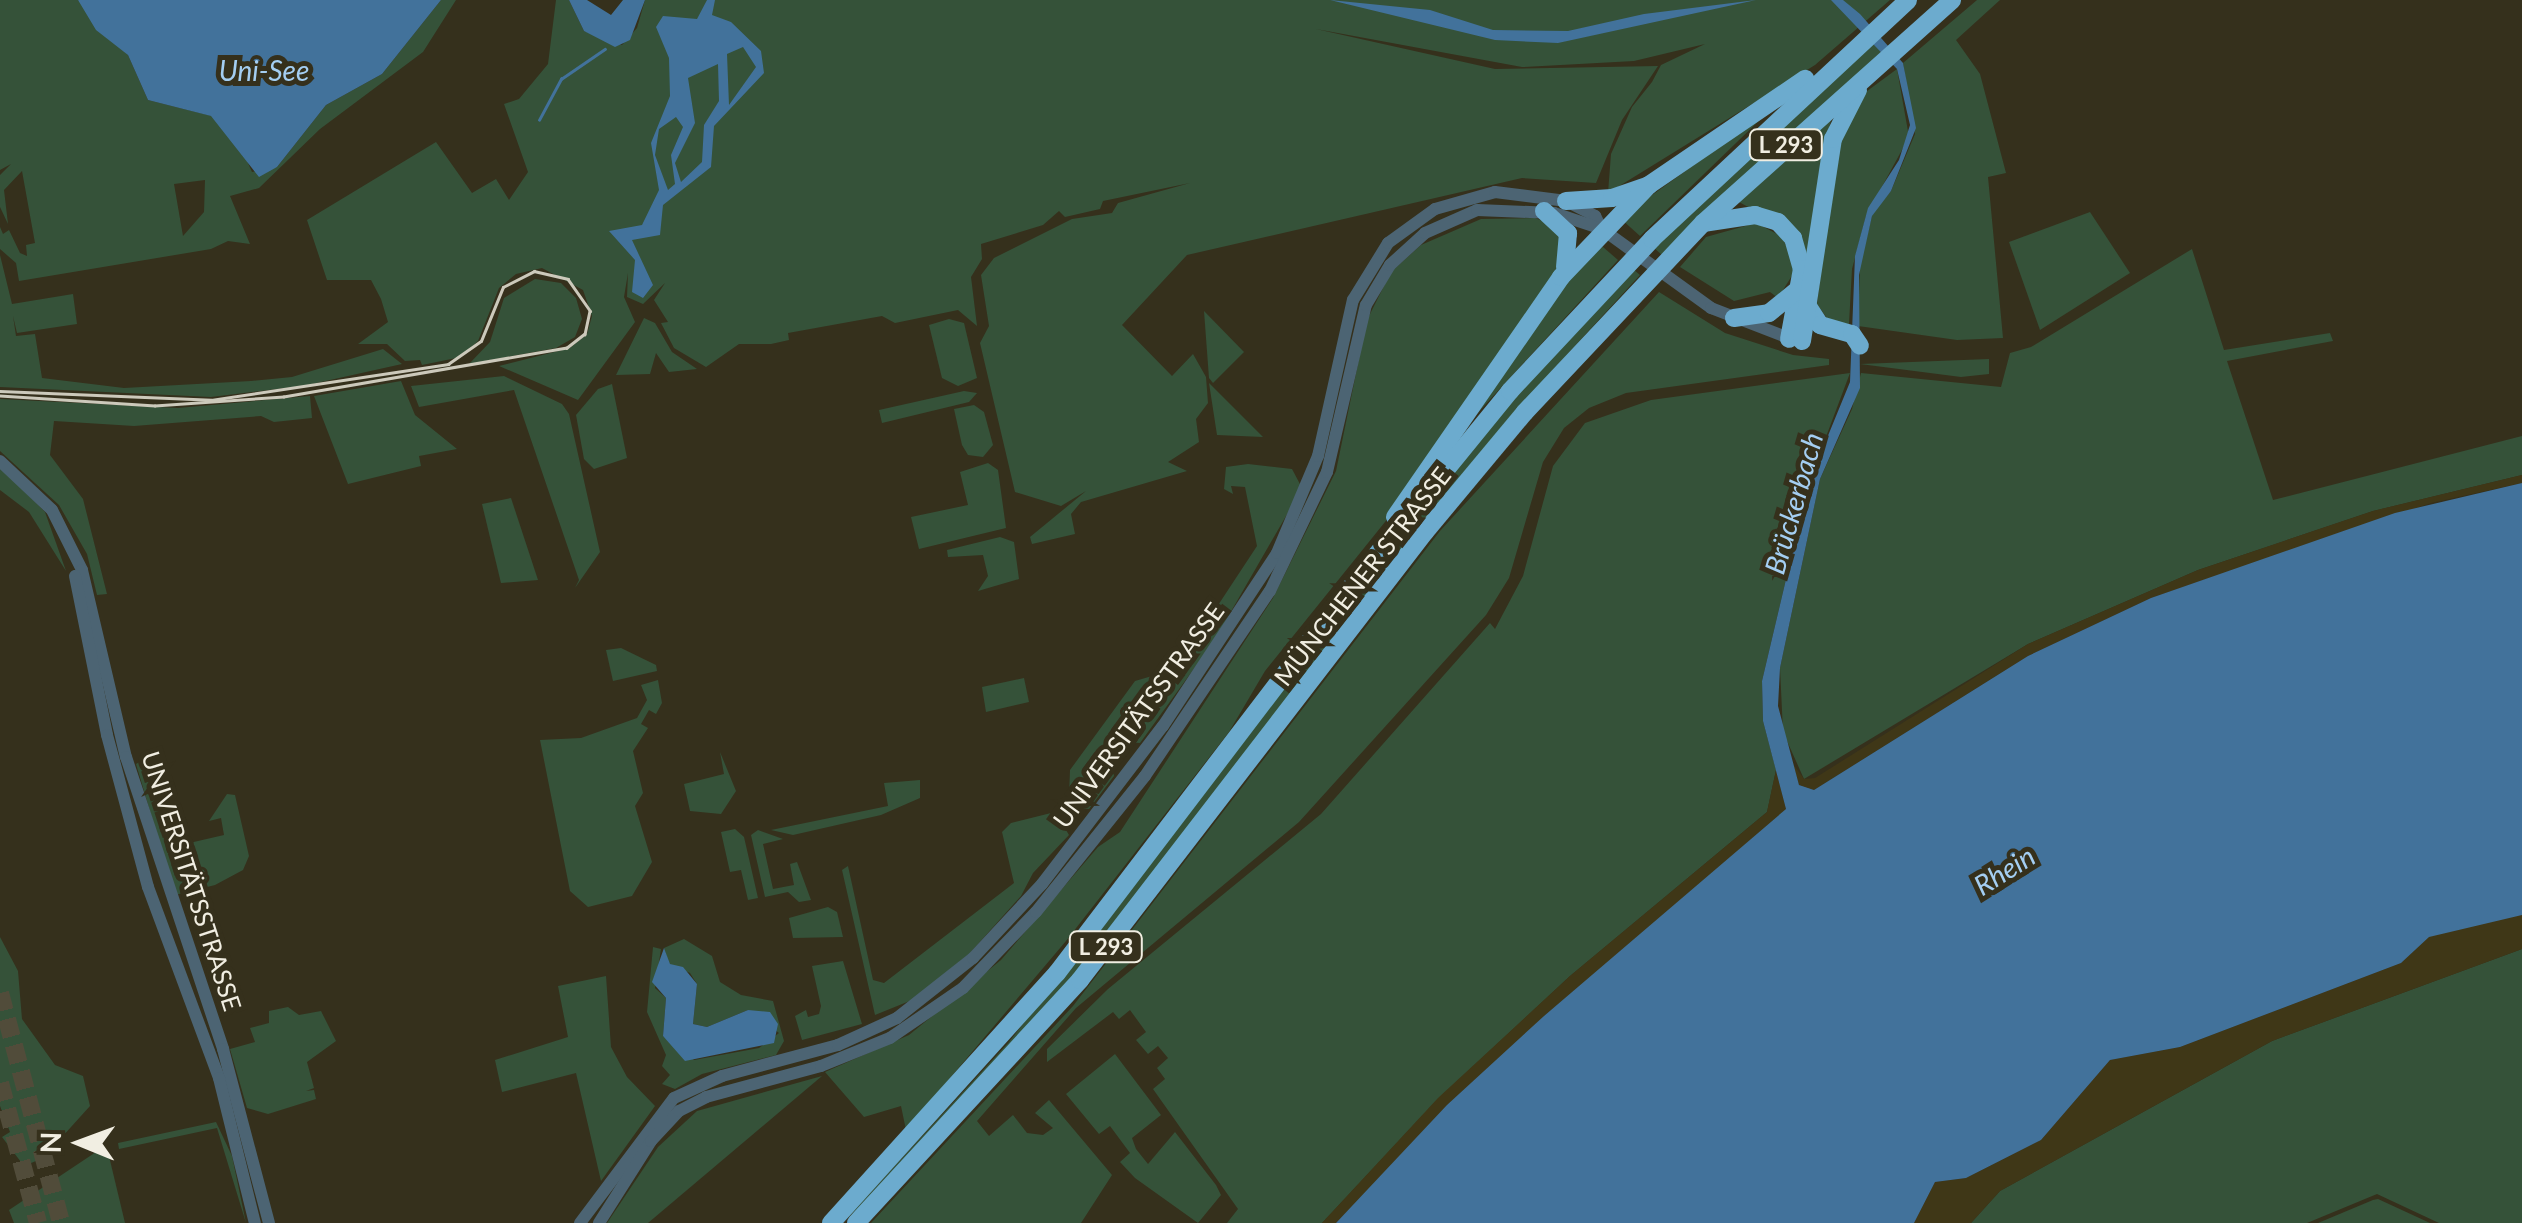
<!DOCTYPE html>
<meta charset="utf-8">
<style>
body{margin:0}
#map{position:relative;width:2522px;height:1223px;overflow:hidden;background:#35301c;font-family:Lato,sans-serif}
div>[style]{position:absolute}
.green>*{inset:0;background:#355239}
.sand>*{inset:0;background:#3f3717}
.water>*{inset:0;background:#42729b}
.stream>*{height:2.5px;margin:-1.25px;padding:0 1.25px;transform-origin:1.25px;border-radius:1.25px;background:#42729b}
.highway-tunnel>*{height:18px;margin-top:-9px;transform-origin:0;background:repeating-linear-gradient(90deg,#514c3a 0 18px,transparent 0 27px)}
.minor>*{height:12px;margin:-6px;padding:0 6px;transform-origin:6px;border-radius:6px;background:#4c6473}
.highway>*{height:18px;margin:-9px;padding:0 9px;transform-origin:9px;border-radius:9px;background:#6cabce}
.tram>*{height:2.5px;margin:-1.25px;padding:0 1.25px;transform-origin:1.25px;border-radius:1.25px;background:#ccc9bb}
span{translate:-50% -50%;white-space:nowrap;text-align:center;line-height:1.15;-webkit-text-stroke:10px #35301c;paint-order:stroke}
.shield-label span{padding:2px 8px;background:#35301c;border:2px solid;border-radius:8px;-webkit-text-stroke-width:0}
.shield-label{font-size:22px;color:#f1eee2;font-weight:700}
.street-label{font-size:25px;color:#f1eee2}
.water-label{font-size:28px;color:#a4cef2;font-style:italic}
.north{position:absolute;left:30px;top:1093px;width:100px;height:100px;-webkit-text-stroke:8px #35301c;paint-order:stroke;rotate:271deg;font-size:28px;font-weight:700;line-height:40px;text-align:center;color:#f1eee2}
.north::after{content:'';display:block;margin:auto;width:35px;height:45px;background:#f1eee2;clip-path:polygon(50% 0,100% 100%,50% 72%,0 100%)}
</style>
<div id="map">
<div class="green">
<i style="clip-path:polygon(evenodd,0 0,78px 0,128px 55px,148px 100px,212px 116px,240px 145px,252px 172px,277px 167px,326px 105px,382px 74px,441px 0,456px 0,423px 52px,320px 129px,259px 188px,230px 196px,250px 244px,228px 241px,211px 249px,19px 281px,16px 263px,0 249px,0 227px,3px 234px,9px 230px,20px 253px,27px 256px,26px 245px,35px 243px,22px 171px,4px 190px,8px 224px,0 207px,0 175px,11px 164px,0 170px,0 0,205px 180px,204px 212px,183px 236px,174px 184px,205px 180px)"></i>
<i style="clip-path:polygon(556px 0,569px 0,584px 31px,622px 45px,637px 28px,645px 0,1890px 0,1815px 65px,1608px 193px,1611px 154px,1632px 107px,1652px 82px,1661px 65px,1705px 44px,1634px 61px,1522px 67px,1316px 29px,1495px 69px,1658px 66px,1622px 120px,1596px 183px,1522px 178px,1187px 255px,1122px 325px,1172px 376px,1193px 354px,1206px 377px,1208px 403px,1196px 419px,1199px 442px,1168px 462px,1187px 471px,1081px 502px,1071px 514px,1075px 534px,1032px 544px,1030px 537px,1086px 491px,1061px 506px,1015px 492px,980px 343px,989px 326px,981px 275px,994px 258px,1072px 219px,1112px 213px,1118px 203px,1190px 183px,1103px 201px,1100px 209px,1065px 217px,1059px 211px,1043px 225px,981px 244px,982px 259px,971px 277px,977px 326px,958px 310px,895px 323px,882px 316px,788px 333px,789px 340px,771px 344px,739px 344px,706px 367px,674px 348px,661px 323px,668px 322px,654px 300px,665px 283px,643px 304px,627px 297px,628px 273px,624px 297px,635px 322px,578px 400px,499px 366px,570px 348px,587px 334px,592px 316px,583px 290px,542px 268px,516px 274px,499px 288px,478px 341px,461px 357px,422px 365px,420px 360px,405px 361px,387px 344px,358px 344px,388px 322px,381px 299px,371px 280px,327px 280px,307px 220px,436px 142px,472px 193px,496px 179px,509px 200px,528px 172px,504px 104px,519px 99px,548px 64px)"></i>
<i style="clip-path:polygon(1977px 0,2000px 0,1956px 40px,1980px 74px,2006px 173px,1988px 177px,2003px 338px,1957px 340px,1858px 326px,1860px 264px,1873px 212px,1891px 191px,1915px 134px,1903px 63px)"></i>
<i style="clip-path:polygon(1876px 41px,1884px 49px,1662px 255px,1653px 247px)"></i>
<i style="clip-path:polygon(1897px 69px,1909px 137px,1866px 216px,1852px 269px,1849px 324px,1829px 321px,1817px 304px,1836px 147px,1859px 97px)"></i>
<i style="clip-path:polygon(1768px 112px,1640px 236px,1620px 218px)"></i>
<i style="clip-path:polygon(1832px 116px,1826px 140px,1808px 260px,1799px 235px,1739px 202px)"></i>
<i style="clip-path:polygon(2090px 212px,2130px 273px,2040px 330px,2009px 242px)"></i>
<i style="clip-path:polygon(1535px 218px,1553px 225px,1565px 245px,1556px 272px,1389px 517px,1265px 671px,1229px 732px,1066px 941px,906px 1130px,901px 1106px,864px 1117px,825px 1072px,909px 1035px,1001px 960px,1098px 847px,1120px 832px,1273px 598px,1336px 471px,1367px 320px,1391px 272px,1421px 245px,1481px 219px)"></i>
<i style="clip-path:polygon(1756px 223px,1781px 236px,1793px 258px,1793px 274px,1778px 298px,1770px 292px,1734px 301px,1680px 267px,1706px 237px)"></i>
<i style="clip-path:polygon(1603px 247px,1618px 260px,1474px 417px,1587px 252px)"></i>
<i style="clip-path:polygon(2192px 249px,2224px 350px,2330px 333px,2333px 341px,2227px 361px,2273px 500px,2522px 436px,2522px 475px,2373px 511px,2198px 570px,2028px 644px,1804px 779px,1783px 732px,1780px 668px,1820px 479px,1852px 409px,1861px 373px,2001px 387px,2010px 353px,2031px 347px)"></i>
<i style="clip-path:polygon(0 255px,12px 304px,73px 294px,77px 324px,17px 333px,13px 316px,16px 336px,35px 334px,42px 378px,124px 388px,251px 381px,292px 377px,383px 349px,402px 364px,303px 386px,211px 397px,0 387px)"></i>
<i style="clip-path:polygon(1633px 269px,1640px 275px,1517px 409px,1058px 995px,890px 1180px,842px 1223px,1009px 1042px,1364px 582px,1519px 390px)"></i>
<i style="clip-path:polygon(535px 279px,561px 283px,576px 298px,582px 319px,575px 337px,556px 348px,469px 364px,490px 342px,504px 298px)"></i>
<i style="clip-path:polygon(1659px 292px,1725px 333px,1793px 355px,1829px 359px,1829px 365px,1626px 393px,1589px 408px,1564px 428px,1543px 462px,1509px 578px,1486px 615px,1299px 822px,1076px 1008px,977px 1121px,989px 1136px,1013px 1115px,1027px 1133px,1043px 1135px,1053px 1128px,1035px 1113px,1049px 1100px,1112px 1175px,1081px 1223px,871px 1223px,1073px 1006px,1440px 531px)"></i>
<i style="clip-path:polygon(1204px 311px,1244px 352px,1213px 383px,1209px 378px)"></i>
<i style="clip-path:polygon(644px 318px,655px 323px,672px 352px,697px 369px,669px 372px,656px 353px,650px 374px,616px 375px)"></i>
<i style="clip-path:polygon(949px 319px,964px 323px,977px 378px,958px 386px,942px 378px,929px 325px)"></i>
<i style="clip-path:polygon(1989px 359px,1989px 374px,1961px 377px,1860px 364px)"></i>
<i style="clip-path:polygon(1850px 373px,1809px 482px,1762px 681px,1763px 721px,1776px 770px,1767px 812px,1570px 976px,1438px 1099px,1322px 1223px,1227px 1223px,1238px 1209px,1153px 1089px,1165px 1079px,1157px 1068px,1168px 1058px,1158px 1046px,1148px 1054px,1136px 1040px,1146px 1032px,1130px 1010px,1119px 1019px,1113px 1012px,1047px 1062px,1047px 1049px,1108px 989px,1321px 814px,1490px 623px,1495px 629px,1523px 576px,1553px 466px,1585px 423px,1651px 400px)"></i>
<i style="clip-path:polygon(504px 376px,562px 404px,569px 414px,600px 552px,575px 588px,579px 580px,514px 390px,419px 407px,411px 386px)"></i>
<i style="clip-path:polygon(401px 381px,415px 415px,457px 449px,419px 456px,421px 466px,348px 484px,314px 396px)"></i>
<i style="clip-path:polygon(1209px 383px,1263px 437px,1217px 435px)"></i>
<i style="clip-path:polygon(612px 384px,627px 458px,594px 469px,584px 459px,576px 415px,598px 389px)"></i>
<i style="clip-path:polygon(964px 391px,977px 393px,969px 402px,882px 423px,879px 410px)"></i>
<i style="clip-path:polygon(310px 396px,312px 418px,274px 422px,261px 416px,134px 426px,54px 421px,50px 455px,83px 499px,107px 594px,97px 595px,87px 554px,59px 505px,0 451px,0 399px,178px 408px)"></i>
<i style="clip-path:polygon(974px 405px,984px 412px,993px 445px,983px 457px,968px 455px,962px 445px,954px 409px)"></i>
<i style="clip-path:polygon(988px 463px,998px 470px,1006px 528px,919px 549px,911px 517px,968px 505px,960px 472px)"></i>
<i style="clip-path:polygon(1248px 464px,1292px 469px,1301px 486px,1297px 497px,1214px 641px,1140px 743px,1124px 742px,1111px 752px,1114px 776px,1089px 809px,1082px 808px,1069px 797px,1070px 770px,1135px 681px,1176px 669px,1257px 546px,1245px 487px,1231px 486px,1233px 494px,1224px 489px,1226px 467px)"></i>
<i style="clip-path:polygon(0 466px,45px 512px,66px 571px,29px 512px,0 490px)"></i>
<i style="clip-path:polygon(511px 498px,538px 580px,501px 583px,482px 504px)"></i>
<i style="clip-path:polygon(1000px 537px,1014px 542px,1019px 579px,978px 591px,988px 576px,983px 555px,948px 557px,947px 550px)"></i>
<i style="clip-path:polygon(621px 648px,656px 665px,657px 671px,613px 681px,606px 650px)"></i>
<i style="clip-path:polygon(1024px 678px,1029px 702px,986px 712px,982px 687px)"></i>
<i style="clip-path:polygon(658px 680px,662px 703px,656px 714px,649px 710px,641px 724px,648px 728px,633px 751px,643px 793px,635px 806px,652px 862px,632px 896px,588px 907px,570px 891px,540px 740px,581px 738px,637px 718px,647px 700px,641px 685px)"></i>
<i style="clip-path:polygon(720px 752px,736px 791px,721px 814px,690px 811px,684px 784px,724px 774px)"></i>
<i style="clip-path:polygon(146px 758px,172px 847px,224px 835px,221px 818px,209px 821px,227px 794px,235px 795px,249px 856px,243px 870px,215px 885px,175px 895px,136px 764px)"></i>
<i style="clip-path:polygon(920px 780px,920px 798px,881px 815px,793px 835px,771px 830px,888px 806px,884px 783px)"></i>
<i style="clip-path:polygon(1055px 812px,1069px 835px,1033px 873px,1021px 896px,969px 954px,912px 1000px,875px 1015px,842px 870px,848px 866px,873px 980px,884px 983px,1014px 883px,1002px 832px,1011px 823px)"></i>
<i style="clip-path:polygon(735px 829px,744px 837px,758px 898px,748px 900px,741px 870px,730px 872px,721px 832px)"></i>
<i style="clip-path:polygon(758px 830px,783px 839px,763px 844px,773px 889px,794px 885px,790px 864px,797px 862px,811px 900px,799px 902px,788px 892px,765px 897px,751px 835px)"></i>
<i style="clip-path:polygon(828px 907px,837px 912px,843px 937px,793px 938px,789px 918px)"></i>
<i style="clip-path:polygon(0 937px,18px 971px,22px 1019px,55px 1065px,83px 1076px,90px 1106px,43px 1158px,24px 1166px,2px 1137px,10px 1132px,0 1106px)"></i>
<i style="clip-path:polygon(684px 939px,712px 956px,720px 982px,741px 995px,773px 1001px,784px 1041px,776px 1055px,702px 1074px,675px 1089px,662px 1084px,670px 1075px,662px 1066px,666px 1055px,647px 1012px,653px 947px,661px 949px,655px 988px,666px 998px,663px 1036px,694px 1060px,759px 1048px,779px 1033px,748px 1010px,707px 1027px,693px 1024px,697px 984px,690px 973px,669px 964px,664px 948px)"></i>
<i style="clip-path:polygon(2522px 949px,2522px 1223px,2439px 1223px,2377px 1194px,2307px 1223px,1971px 1223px,2000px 1191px,2272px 1041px)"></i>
<i style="clip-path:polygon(843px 961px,862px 1024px,802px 1040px,795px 1016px,806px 1010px,808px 1017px,819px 1014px,821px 1006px,812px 966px)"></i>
<i style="clip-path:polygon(606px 976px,611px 1047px,627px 1077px,655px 1106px,601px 1181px,576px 1073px,502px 1092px,495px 1060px,568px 1037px,558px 986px)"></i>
<i style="clip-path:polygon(288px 1007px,299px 1015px,321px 1011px,336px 1041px,307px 1062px,314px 1088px,306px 1091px,314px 1090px,316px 1099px,268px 1114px,247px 1108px,230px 1049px,255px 1042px,250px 1028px,269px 1023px,269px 1011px)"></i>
<i style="clip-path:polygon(1115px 1054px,1161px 1115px,1132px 1138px,1136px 1149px,1148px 1164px,1175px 1132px,1216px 1185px,1221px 1195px,1198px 1223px,1135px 1178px,1120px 1162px,1130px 1153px,1110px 1126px,1099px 1134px,1066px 1094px)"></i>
<i style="clip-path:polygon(822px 1076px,648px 1223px,607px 1223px,658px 1147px,697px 1111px)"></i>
<i style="clip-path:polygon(216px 1122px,232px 1156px,246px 1223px,217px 1128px,119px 1149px,118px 1143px)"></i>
<i style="clip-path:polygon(99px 1150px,108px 1152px,125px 1223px,14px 1223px,9px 1210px)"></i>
<i style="clip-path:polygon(2378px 1199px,2430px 1223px,2318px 1223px,2373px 1200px)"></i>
</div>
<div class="sand">
<i style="clip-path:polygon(2522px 475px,2522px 483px,2431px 503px,2151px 598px,2028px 656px,1814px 790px,1799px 785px,1793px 764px,1804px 779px,1815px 778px,2028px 644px,2198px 570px,2373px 511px)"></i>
<i style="clip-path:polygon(1776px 770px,1786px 809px,1781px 819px,1544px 1016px,1336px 1223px,1322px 1223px,1438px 1098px,1570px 976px,1767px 812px)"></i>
<i style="clip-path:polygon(2522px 915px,2522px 949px,2272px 1041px,2000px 1191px,1971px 1223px,1914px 1223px,1935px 1182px,1966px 1178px,2041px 1140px,2110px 1060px,2180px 1047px,2401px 963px,2428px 937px,2461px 925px)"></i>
</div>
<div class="water">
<i style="clip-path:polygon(78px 0,441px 0,382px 74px,326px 105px,277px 167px,259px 177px,211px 116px,148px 100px,128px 55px,96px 30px)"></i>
<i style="clip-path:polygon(569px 0,587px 0,611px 15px,623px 0,645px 0,630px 40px,615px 47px,584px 31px)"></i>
<i style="clip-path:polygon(evenodd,707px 0,715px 0,712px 15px,731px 22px,761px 51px,764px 73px,714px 126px,711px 167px,663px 205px,660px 235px,632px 240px,653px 285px,643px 298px,632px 292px,635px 260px,609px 231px,642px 225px,659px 190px,651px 143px,670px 96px,669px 58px,656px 27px,663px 16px,697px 19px,707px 0,743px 47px,756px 67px,729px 105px,727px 54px,743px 47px,707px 0,718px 64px,719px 101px,704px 125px,702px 162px,681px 182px,675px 163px,695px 123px,688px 78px,718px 64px,707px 0,676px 117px,683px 127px,671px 155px,675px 184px,668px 190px,655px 155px,659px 129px,676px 117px)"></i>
<i style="clip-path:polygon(1330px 0,1430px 10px,1493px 30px,1568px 31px,1644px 14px,1756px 0,1558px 43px,1495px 40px)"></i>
<i style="clip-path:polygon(1831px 0,1843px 0,1860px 14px,1903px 63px,1916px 128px,1891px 191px,1872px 216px,1859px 275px,1860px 388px,1820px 479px,1780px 668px,1778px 706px,1799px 785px,1814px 790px,2028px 656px,2151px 598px,2395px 513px,2522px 483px,2522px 915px,2429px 937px,2401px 963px,2180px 1047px,2110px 1060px,2041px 1140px,1966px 1178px,1935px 1182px,1914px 1223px,1336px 1223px,1447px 1105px,1544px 1016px,1786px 809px,1763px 721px,1762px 681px,1809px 482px,1850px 382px,1855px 256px,1868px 208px,1899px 160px,1910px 125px,1897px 69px)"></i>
<i style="clip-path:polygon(664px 948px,670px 964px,683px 967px,697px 984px,693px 1024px,707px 1027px,748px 1010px,770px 1012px,778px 1024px,774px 1043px,685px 1061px,663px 1036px,666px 998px,652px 982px)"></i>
</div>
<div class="stream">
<i style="left:539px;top:120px;width:47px;rotate:-61.8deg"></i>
<i style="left:561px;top:79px;width:53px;rotate:-34.3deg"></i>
</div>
<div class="highway-tunnel">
<i style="left:0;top:993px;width:238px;rotate:75.1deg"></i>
<i style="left:0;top:1083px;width:145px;rotate:74.8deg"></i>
</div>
<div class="minor">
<i style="left:0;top:461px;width:71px;rotate:43.3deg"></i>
<i style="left:52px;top:510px;width:67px;rotate:63.4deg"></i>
<i style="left:82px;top:570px;width:192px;rotate:76.8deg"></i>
<i style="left:126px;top:757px;width:308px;rotate:71.6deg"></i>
<i style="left:223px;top:1049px;width:180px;rotate:75.2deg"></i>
<i style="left:75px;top:576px;width:162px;rotate:78.6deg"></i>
<i style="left:107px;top:735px;width:157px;rotate:74.9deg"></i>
<i style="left:148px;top:887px;width:204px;rotate:69.6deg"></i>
<i style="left:219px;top:1078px;width:149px;rotate:76.1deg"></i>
<i style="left:580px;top:1223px;width:156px;rotate:-53.1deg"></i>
<i style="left:674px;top:1098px;width:53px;rotate:-24.6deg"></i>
<i style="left:722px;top:1076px;width:120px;rotate:-15deg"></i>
<i style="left:838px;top:1045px;width:65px;rotate:-24.6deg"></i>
<i style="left:897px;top:1018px;width:97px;rotate:-38.3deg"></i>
<i style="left:973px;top:958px;width:101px;rotate:-47deg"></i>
<i style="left:1042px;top:884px;width:199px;rotate:-52.6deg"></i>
<i style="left:1163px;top:726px;width:207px;rotate:-56.6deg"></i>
<i style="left:1277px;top:553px;width:105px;rotate:-67.1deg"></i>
<i style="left:1318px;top:456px;width:160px;rotate:-77.4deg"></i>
<i style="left:1353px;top:300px;width:67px;rotate:-58.4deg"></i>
<i style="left:1388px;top:243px;width:58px;rotate:-35.9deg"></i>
<i style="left:1435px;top:209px;width:62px;rotate:-15.8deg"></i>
<i style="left:1495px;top:192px;width:72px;rotate:7.2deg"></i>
<i style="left:1566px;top:201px;width:33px;rotate:27deg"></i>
<i style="left:1595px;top:216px;width:15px;rotate:62deg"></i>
<i style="left:599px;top:1223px;width:97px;rotate:-57.6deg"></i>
<i style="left:651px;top:1141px;width:41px;rotate:-47deg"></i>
<i style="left:679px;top:1111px;width:30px;rotate:-27deg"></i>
<i style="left:706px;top:1097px;width:119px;rotate:-15.1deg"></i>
<i style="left:821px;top:1066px;width:74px;rotate:-22.1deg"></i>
<i style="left:890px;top:1038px;width:88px;rotate:-34.4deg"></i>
<i style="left:963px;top:988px;width:105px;rotate:-46.2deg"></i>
<i style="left:1036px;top:912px;width:174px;rotate:-51.3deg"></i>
<i style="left:1145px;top:776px;width:223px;rotate:-56deg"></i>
<i style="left:1270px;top:591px;width:132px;rotate:-64.4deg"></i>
<i style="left:1327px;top:472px;width:171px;rotate:-76.9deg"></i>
<i style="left:1366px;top:305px;width:47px;rotate:-59deg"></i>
<i style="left:1390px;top:265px;width:47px;rotate:-42.4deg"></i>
<i style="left:1425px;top:233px;width:57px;rotate:-23.9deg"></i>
<i style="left:1477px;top:210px;width:77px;rotate:2.2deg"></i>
<i style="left:1554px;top:213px;width:51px;rotate:18.4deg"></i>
<i style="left:1602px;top:229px;width:135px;rotate:35.9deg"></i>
<i style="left:1711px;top:308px;width:89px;rotate:21.1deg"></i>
</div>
<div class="highway">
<i style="left:1566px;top:201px;width:46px;rotate:-3.7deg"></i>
<i style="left:1612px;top:198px;width:39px;rotate:-19deg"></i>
<i style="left:1649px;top:185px;width:189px;rotate:-34.2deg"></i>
<i style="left:1544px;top:211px;width:33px;rotate:43deg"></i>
<i style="left:1568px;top:233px;width:34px;rotate:95deg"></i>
<i style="left:1703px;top:223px;width:53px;rotate:-8.7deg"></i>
<i style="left:1755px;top:215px;width:24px;rotate:17deg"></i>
<i style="left:1778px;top:222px;width:22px;rotate:47deg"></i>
<i style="left:1793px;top:238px;width:32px;rotate:74deg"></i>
<i style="left:1802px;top:269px;width:71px;rotate:100.5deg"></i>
<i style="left:1809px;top:308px;width:20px;rotate:57deg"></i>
<i style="left:1820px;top:325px;width:33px;rotate:16deg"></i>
<i style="left:1852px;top:334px;width:14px;rotate:56deg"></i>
<i style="left:1734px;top:318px;width:35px;rotate:-8deg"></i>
<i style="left:1769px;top:313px;width:40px;rotate:-39deg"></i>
<i style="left:1802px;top:341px;width:204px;rotate:-81.3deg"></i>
<i style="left:1833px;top:139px;width:55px;rotate:-63deg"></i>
<i style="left:1395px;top:517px;width:292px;rotate:-55.3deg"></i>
<i style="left:1561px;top:277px;width:127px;rotate:-46.3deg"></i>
<i style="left:831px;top:1223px;width:337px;rotate:-47.9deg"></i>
<i style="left:1057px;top:973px;width:494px;rotate:-52.7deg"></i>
<i style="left:1356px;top:580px;width:244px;rotate:-50.8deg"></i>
<i style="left:1510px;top:391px;width:208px;rotate:-46.9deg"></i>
<i style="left:1652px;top:239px;width:350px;rotate:-43deg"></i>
<i style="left:856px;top:1223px;width:330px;rotate:-47.3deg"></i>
<i style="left:1080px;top:980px;width:565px;rotate:-52.4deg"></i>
<i style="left:1425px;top:532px;width:156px;rotate:-50.2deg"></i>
<i style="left:1525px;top:412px;width:260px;rotate:-46.7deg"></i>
<i style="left:1703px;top:223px;width:334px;rotate:-41.8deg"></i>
</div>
<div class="tram">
<i style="left:0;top:391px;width:211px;rotate:2.4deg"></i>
<i style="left:211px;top:400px;width:240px;rotate:-8.6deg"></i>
<i style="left:448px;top:364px;width:40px;rotate:-34.9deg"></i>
<i style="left:481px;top:341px;width:58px;rotate:-67.8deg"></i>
<i style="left:503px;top:287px;width:35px;rotate:-27deg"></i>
<i style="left:534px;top:271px;width:35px;rotate:13deg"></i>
<i style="left:568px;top:279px;width:39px;rotate:55deg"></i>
<i style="left:590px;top:311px;width:24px;rotate:102deg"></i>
<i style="left:585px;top:334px;width:23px;rotate:142deg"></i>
<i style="left:567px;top:348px;width:287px;rotate:170.2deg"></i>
<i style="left:284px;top:397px;width:129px;rotate:176deg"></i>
<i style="left:155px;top:406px;width:155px;rotate:-176.3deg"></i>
</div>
<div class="shield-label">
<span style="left:1786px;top:145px">L 293</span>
<span style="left:1106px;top:947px">L 293</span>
</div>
<div class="street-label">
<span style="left:1362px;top:576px;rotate:-52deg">MÜNCHENER STRASSE</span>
<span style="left:1138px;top:715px;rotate:-54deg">UNIVERSITÄTSSTRASSE</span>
<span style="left:192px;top:881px;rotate:72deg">UNIVERSITÄTSSTRASSE</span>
</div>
<div class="water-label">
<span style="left:264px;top:70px">Uni-See</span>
<span style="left:1793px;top:503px;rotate:-74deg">Brückerbach</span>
<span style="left:2004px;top:870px;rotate:-32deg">Rhein</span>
</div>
<div class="north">N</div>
</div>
